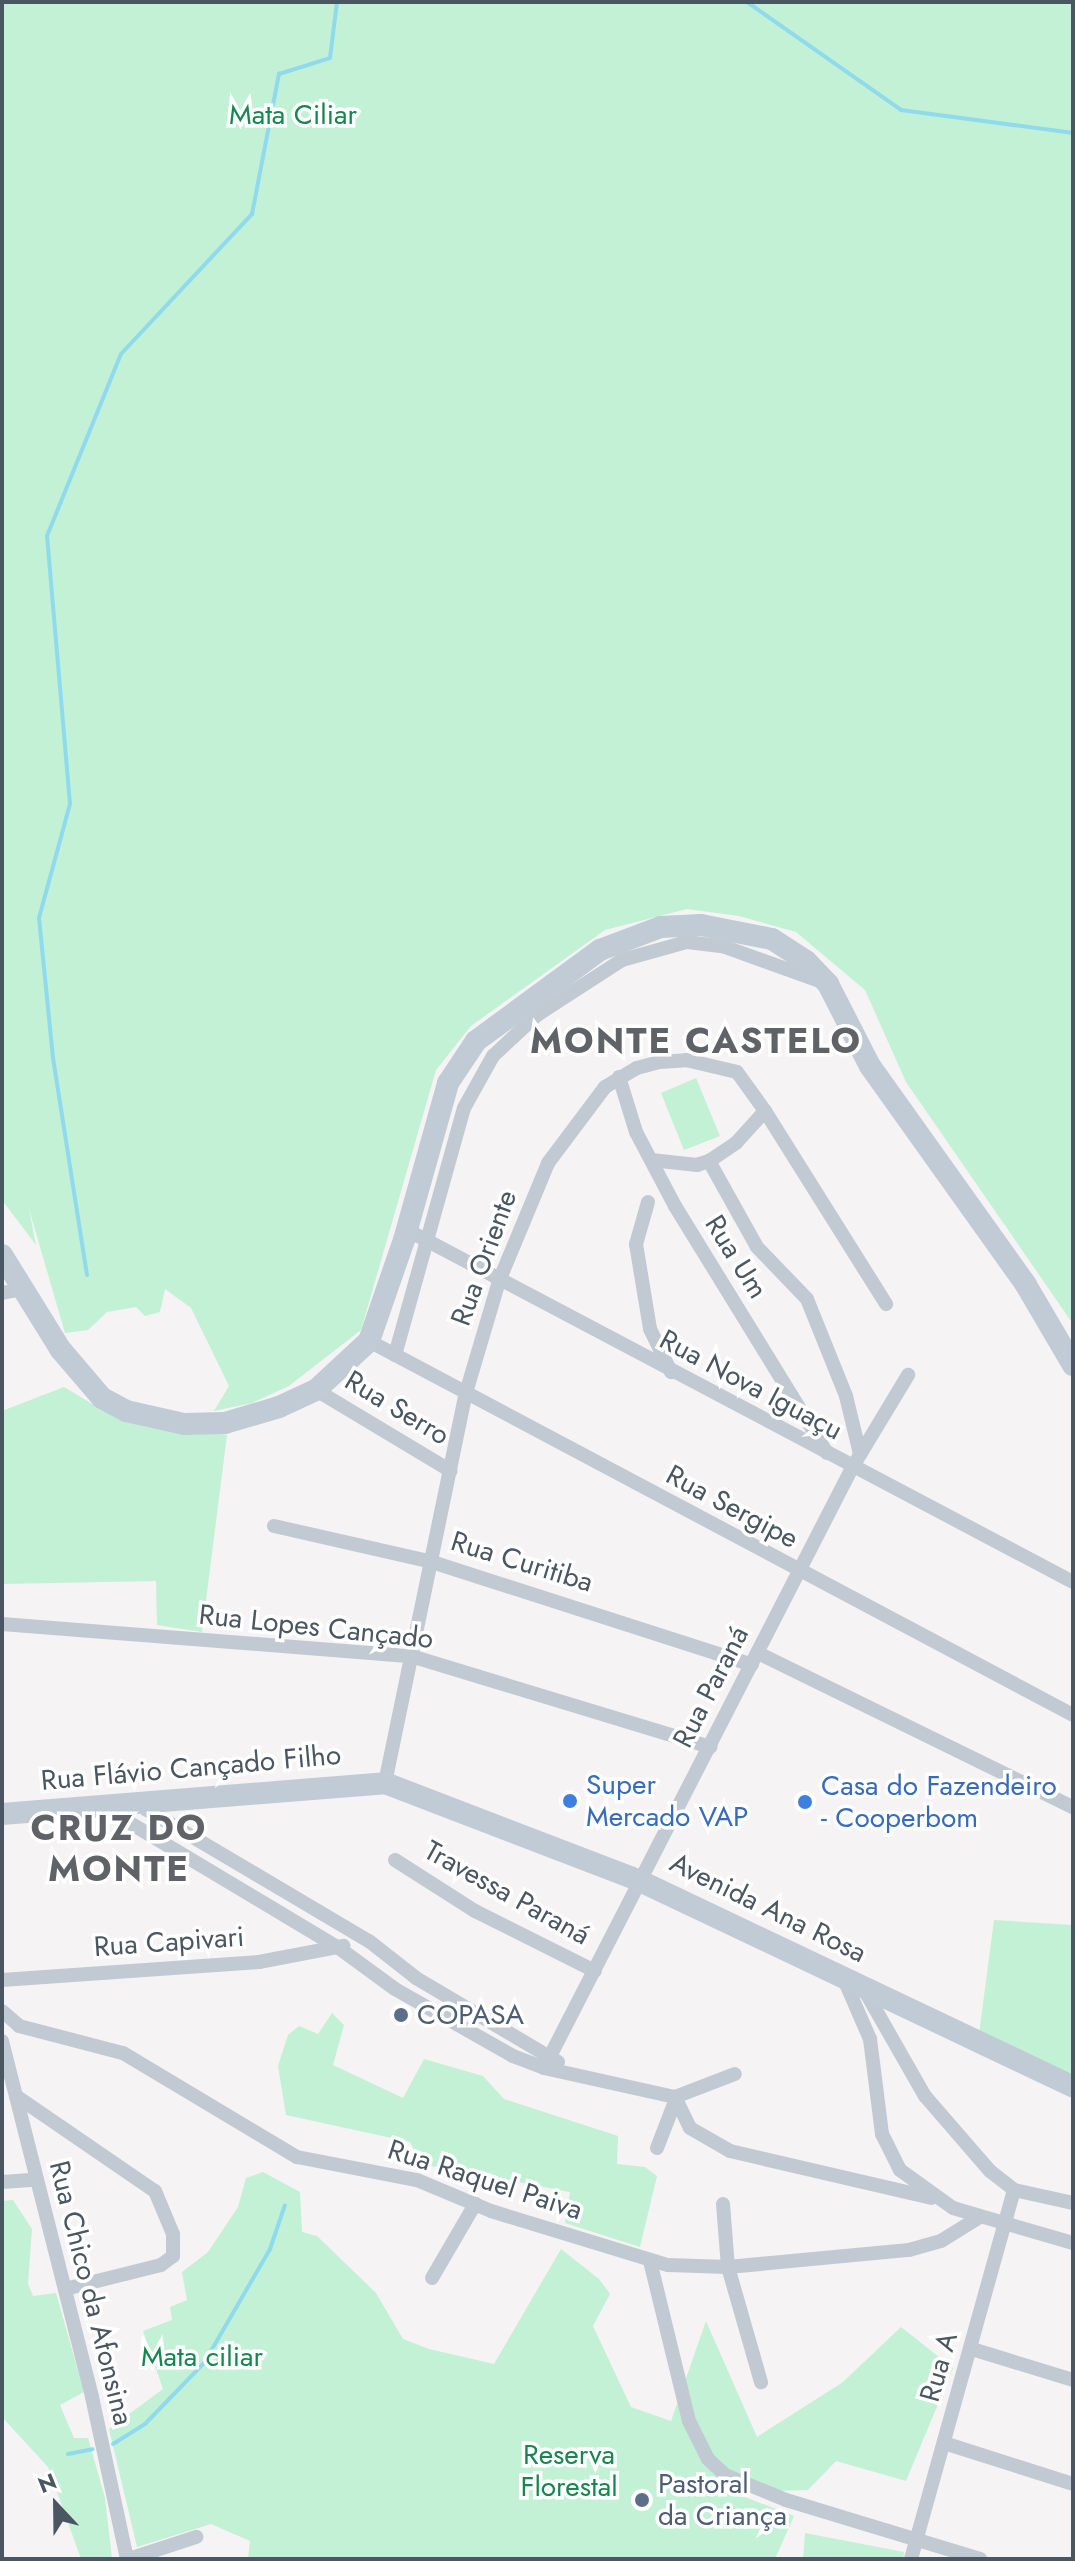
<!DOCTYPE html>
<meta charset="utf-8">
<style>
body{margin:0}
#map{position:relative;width:1075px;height:2561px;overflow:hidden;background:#f5f3f3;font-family:Jost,sans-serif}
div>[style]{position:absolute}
.green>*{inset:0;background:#c3f1d5}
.stream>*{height:4px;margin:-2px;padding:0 2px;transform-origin:2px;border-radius:2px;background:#90daee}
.minor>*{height:14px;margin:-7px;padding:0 7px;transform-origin:7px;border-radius:7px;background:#c1cad2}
.secondary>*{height:22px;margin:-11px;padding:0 11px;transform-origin:11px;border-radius:11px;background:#c1cbd6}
.dots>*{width:22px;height:22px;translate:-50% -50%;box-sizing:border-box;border:4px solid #fff;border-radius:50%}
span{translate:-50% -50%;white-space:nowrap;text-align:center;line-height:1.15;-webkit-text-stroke:7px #fff;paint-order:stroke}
.park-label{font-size:28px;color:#17864f}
.street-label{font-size:28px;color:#4a5661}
.shop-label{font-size:28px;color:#366cbe}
.left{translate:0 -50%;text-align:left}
.service-label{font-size:28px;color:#4e5e75}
.district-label{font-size:36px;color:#5f6368;font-weight:700;letter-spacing:2px}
.frame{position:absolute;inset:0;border:4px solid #4a5661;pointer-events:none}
.north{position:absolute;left:16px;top:2465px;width:80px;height:80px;-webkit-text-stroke:6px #fff;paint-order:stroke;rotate:338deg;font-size:22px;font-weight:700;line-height:32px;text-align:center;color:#4a5661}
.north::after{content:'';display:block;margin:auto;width:28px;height:36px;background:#4a5661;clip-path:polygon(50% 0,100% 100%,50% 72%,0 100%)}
</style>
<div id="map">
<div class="green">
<i style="clip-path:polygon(2px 2px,1073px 2px,1073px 1324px,906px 1082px,865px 990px,796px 932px,739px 916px,687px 909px,605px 930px,471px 1026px,436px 1070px,361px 1330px,289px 1386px,252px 1403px,214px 1411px,229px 1386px,191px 1308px,165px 1289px,160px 1312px,145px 1316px,136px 1307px,107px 1312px,88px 1330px,65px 1333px,29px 1209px,36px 1245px,2px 1200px)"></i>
<i style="clip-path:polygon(696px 1078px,720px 1136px,684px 1150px,661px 1093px)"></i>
<i style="clip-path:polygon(64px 1387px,99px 1408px,227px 1435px,202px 1632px,157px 1625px,156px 1581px,2px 1584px,2px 1411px)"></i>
<i style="clip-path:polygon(994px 1920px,1073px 1925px,1073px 2079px,979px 2034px)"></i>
<i style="clip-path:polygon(332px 2013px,344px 2025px,333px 2065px,403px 2098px,424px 2059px,483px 2076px,504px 2099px,618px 2136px,617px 2164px,645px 2167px,657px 2176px,640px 2247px,565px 2223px,570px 2192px,421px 2164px,410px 2142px,286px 2115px,278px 2066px,288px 2035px,299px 2026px,318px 2034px)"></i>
<i style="clip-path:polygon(263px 2172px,300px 2192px,302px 2232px,317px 2236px,376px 2293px,403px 2339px,429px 2349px,494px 2364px,561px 2249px,599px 2279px,610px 2294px,593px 2326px,631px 2407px,671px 2421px,706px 2321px,757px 2437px,843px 2382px,901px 2327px,953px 2368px,906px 2481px,836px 2461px,808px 2490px,732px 2492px,794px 2516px,775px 2559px,248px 2559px,250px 2541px,211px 2524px,137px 2547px,109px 2429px,163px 2389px,143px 2331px,172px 2320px,170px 2307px,187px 2300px,182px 2272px,208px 2252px,238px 2207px,246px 2178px)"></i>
<i style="clip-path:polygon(13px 2200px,32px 2229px,28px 2284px,33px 2296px,56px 2293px,84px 2392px,60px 2405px,74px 2438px,88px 2438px,105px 2498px,112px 2559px,81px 2559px,48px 2467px,2px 2417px,2px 2201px)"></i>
<i style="clip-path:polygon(805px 2533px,904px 2552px,903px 2559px,803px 2559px)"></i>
</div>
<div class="stream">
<i style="left:747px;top:2px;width:188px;rotate:35deg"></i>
<i style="left:901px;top:110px;width:174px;rotate:7.6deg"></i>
<i style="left:87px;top:1275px;width:220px;rotate:-98.9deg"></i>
<i style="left:53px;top:1058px;width:141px;rotate:-95.7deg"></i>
<i style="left:39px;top:918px;width:118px;rotate:-74.8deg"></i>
<i style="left:70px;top:804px;width:269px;rotate:-94.9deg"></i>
<i style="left:47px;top:536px;width:196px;rotate:-67.9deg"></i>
<i style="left:121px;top:354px;width:192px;rotate:-46.9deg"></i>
<i style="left:252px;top:214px;width:143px;rotate:-79.1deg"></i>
<i style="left:279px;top:74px;width:53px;rotate:-17.4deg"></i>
<i style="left:330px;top:58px;width:56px;rotate:-82.9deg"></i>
<i style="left:113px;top:2444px;width:38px;rotate:-32deg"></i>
<i style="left:145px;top:2424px;width:85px;rotate:-46deg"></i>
<i style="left:204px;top:2363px;width:132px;rotate:-59.9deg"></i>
<i style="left:270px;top:2249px;width:46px;rotate:-71.2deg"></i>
<i style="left:68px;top:2454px;width:25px;rotate:-11deg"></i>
</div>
<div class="minor">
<i style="left:619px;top:1077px;width:58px;rotate:72.8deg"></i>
<i style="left:636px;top:1132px;width:84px;rotate:62.2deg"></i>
<i style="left:675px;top:1206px;width:290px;rotate:58.4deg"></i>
<i style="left:765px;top:1111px;width:228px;rotate:57.9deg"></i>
<i style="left:709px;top:1161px;width:98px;rotate:60.8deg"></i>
<i style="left:757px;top:1247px;width:72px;rotate:46.1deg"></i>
<i style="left:807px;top:1299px;width:105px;rotate:68.1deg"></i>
<i style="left:846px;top:1396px;width:60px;rotate:76.4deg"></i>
<i style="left:648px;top:1202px;width:44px;rotate:105.9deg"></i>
<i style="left:636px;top:1244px;width:86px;rotate:80.6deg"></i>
<i style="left:650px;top:1329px;width:48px;rotate:64deg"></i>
<i style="left:407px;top:1230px;width:753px;rotate:27.86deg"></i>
<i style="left:2px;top:1293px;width:21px;rotate:-11deg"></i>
<i style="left:369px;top:1341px;width:797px;rotate:27.98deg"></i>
<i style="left:395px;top:1355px;width:256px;rotate:-74.4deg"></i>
<i style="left:464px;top:1108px;width:60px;rotate:-60.9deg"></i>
<i style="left:493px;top:1056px;width:60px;rotate:-43deg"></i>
<i style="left:537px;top:1015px;width:101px;rotate:-32.9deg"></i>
<i style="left:622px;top:960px;width:67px;rotate:-15.5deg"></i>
<i style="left:687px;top:942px;width:38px;rotate:7deg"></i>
<i style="left:725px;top:947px;width:104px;rotate:19.7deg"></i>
<i style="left:316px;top:1390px;width:157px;rotate:31deg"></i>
<i style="left:274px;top:1526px;width:162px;rotate:12.8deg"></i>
<i style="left:432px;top:1562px;width:336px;rotate:17.8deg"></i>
<i style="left:2px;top:1624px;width:410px;rotate:4.5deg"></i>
<i style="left:411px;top:1656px;width:313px;rotate:16.9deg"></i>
<i style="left:758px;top:1653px;width:351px;rotate:26.1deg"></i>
<i style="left:385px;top:1783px;width:395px;rotate:-78.3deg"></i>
<i style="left:465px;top:1396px;width:120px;rotate:-73.5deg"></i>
<i style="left:499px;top:1281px;width:128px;rotate:-67.4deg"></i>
<i style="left:548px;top:1163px;width:95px;rotate:-53.1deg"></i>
<i style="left:605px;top:1087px;width:37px;rotate:-31deg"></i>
<i style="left:637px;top:1068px;width:24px;rotate:-15deg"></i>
<i style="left:660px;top:1062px;width:26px;rotate:-4deg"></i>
<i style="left:686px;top:1060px;width:52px;rotate:13.2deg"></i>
<i style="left:737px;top:1072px;width:48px;rotate:54.3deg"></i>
<i style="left:765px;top:1111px;width:43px;rotate:132.2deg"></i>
<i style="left:736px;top:1143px;width:32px;rotate:146deg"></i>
<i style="left:709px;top:1161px;width:13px;rotate:162deg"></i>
<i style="left:697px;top:1165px;width:46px;rotate:-173.8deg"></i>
<i style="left:137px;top:1804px;width:269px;rotate:30.6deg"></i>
<i style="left:369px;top:1941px;width:60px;rotate:38.2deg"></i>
<i style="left:416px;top:1978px;width:165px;rotate:30.6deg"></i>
<i style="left:105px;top:1808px;width:273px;rotate:30.9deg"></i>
<i style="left:339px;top:1948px;width:69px;rotate:36.2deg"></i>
<i style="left:395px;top:1989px;width:136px;rotate:29.6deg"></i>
<i style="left:513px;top:2056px;width:33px;rotate:21deg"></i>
<i style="left:544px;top:2068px;width:134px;rotate:12.5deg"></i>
<i style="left:675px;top:2097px;width:34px;rotate:64deg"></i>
<i style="left:690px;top:2128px;width:46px;rotate:29.9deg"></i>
<i style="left:730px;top:2151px;width:207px;rotate:13.1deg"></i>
<i style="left:395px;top:1860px;width:95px;rotate:32.5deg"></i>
<i style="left:475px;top:1911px;width:134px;rotate:26.6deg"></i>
<i style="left:843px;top:1977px;width:68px;rotate:66.5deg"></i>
<i style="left:870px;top:2039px;width:96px;rotate:82.8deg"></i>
<i style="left:882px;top:2134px;width:40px;rotate:63.4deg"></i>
<i style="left:900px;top:2170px;width:65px;rotate:35.6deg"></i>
<i style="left:953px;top:2208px;width:125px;rotate:16.3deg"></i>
<i style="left:2px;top:1980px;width:258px;rotate:-4deg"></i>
<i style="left:259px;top:1962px;width:86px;rotate:-10.8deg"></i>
<i style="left:865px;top:1991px;width:121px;rotate:60.3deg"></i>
<i style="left:925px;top:2096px;width:99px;rotate:49.1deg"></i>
<i style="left:990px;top:2171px;width:31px;rotate:38deg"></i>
<i style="left:1014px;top:2190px;width:60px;rotate:12.4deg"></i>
<i style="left:2px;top:2011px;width:23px;rotate:41deg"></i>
<i style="left:19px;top:2026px;width:107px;rotate:14.6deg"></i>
<i style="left:123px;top:2053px;width:203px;rotate:30.9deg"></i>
<i style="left:297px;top:2157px;width:122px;rotate:10.9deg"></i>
<i style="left:417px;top:2180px;width:80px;rotate:22.7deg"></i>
<i style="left:491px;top:2211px;width:185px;rotate:17deg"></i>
<i style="left:668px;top:2265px;width:60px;rotate:1.9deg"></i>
<i style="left:728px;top:2267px;width:182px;rotate:-5.4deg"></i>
<i style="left:909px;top:2250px;width:33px;rotate:-16deg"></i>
<i style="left:941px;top:2241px;width:44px;rotate:-31.9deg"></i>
<i style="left:2px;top:2041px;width:367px;rotate:75.8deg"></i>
<i style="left:92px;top:2397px;width:166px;rotate:77.8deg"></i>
<i style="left:544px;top:2068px;width:674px;rotate:-62.83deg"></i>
<i style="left:852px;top:1468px;width:109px;rotate:-58.9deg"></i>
<i style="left:16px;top:2096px;width:168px;rotate:34.4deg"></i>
<i style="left:155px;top:2191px;width:47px;rotate:67.3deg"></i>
<i style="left:173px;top:2234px;width:22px;rotate:90deg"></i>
<i style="left:173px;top:2256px;width:15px;rotate:143deg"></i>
<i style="left:161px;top:2265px;width:99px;rotate:166deg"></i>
<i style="left:675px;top:2097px;width:64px;rotate:-21deg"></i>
<i style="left:657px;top:2148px;width:47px;rotate:-68.9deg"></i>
<i style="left:2px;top:2182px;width:32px;rotate:-4deg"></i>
<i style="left:723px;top:2204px;width:63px;rotate:85.5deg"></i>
<i style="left:728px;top:2267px;width:120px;rotate:74deg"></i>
<i style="left:650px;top:2261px;width:165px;rotate:76.3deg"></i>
<i style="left:689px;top:2421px;width:42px;rotate:63.4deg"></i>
<i style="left:708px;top:2459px;width:23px;rotate:43deg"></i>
<i style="left:725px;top:2475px;width:66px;rotate:22.3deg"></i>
<i style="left:786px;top:2500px;width:203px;rotate:16.9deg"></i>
<i style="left:432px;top:2278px;width:86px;rotate:-59.8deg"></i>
<i style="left:972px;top:2349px;width:106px;rotate:17.1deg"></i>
<i style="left:944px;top:2443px;width:135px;rotate:17.6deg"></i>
<i style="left:129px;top:2559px;width:71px;rotate:-18.2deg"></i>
<i style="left:911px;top:2559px;width:383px;rotate:-74.4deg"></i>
</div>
<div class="secondary">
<i style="left:2px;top:1255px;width:112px;rotate:58.2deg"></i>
<i style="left:61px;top:1350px;width:63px;rotate:49.5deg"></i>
<i style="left:102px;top:1398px;width:27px;rotate:28deg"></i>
<i style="left:126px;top:1411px;width:59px;rotate:12.6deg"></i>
<i style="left:184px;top:1424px;width:41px;rotate:-1.4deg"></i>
<i style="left:225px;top:1423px;width:56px;rotate:-16.5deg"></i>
<i style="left:279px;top:1407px;width:41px;rotate:-24.7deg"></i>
<i style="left:316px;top:1390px;width:72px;rotate:-42.8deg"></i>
<i style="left:369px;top:1341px;width:107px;rotate:-70.9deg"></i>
<i style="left:404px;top:1240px;width:163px;rotate:-74.3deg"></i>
<i style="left:448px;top:1083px;width:50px;rotate:-56.3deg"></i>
<i style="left:476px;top:1041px;width:154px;rotate:-36.3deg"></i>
<i style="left:600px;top:950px;width:65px;rotate:-20.7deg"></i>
<i style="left:661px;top:927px;width:40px;rotate:-2.9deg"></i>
<i style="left:701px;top:925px;width:72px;rotate:11.2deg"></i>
<i style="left:772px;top:939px;width:40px;rotate:32.9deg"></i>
<i style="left:806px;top:961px;width:32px;rotate:46deg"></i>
<i style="left:828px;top:984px;width:92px;rotate:62.9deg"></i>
<i style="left:870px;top:1066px;width:269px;rotate:54.5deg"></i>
<i style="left:1026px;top:1285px;width:93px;rotate:59.6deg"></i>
<i style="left:2px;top:1814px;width:384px;rotate:-4.6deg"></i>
<i style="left:385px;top:1783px;width:273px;rotate:21deg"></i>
<i style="left:640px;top:1881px;width:480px;rotate:25.4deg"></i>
</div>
<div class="dots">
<i style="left:570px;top:1801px;background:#3f7fe0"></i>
<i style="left:805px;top:1802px;background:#3f7fe0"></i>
<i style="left:401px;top:2015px;background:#5c6f8a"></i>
<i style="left:642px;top:2500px;background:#5c6f8a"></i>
</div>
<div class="park-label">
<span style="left:293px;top:115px">Mata Ciliar</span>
<span style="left:202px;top:2357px">Mata ciliar</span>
<span style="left:569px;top:2471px">Reserva<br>Florestal</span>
</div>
<div class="street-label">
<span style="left:736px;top:1257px;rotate:58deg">Rua Um</span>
<span style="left:484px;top:1258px;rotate:-70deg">Rua Oriente</span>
<span style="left:751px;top:1385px;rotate:28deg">Rua Nova Iguaçu</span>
<span style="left:397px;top:1408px;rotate:31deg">Rua Serro</span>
<span style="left:732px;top:1507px;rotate:28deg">Rua Sergipe</span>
<span style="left:522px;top:1562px;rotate:17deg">Rua Curitiba</span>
<span style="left:316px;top:1627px;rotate:6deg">Rua Lopes Cançado</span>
<span style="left:711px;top:1687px;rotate:-63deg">Rua Paraná</span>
<span style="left:191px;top:1768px;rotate:-5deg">Rua Flávio Cançado Filho</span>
<span style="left:507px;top:1893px;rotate:29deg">Travessa Paraná</span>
<span style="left:768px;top:1908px;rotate:26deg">Avenida Ana Rosa</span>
<span style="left:169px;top:1942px;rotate:-4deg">Rua Capivari</span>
<span style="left:485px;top:2180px;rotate:18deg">Rua Raquel Paiva</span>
<span style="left:91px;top:2293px;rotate:76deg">Rua Chico da Afonsina</span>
<span style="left:939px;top:2367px;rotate:-74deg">Rua A</span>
</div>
<div class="shop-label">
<span class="left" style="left:586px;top:1801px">Super<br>Mercado VAP</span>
<span class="left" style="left:821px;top:1802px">Casa do Fazendeiro<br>- Cooperbom</span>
</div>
<div class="service-label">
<span class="left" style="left:417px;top:2015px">COPASA</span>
<span class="left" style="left:658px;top:2500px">Pastoral<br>da Criança</span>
</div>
<div class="district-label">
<span style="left:696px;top:1041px">MONTE CASTELO</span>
<span style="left:119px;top:1848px">CRUZ DO<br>MONTE</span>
</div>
<div class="frame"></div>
<div class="north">N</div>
</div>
